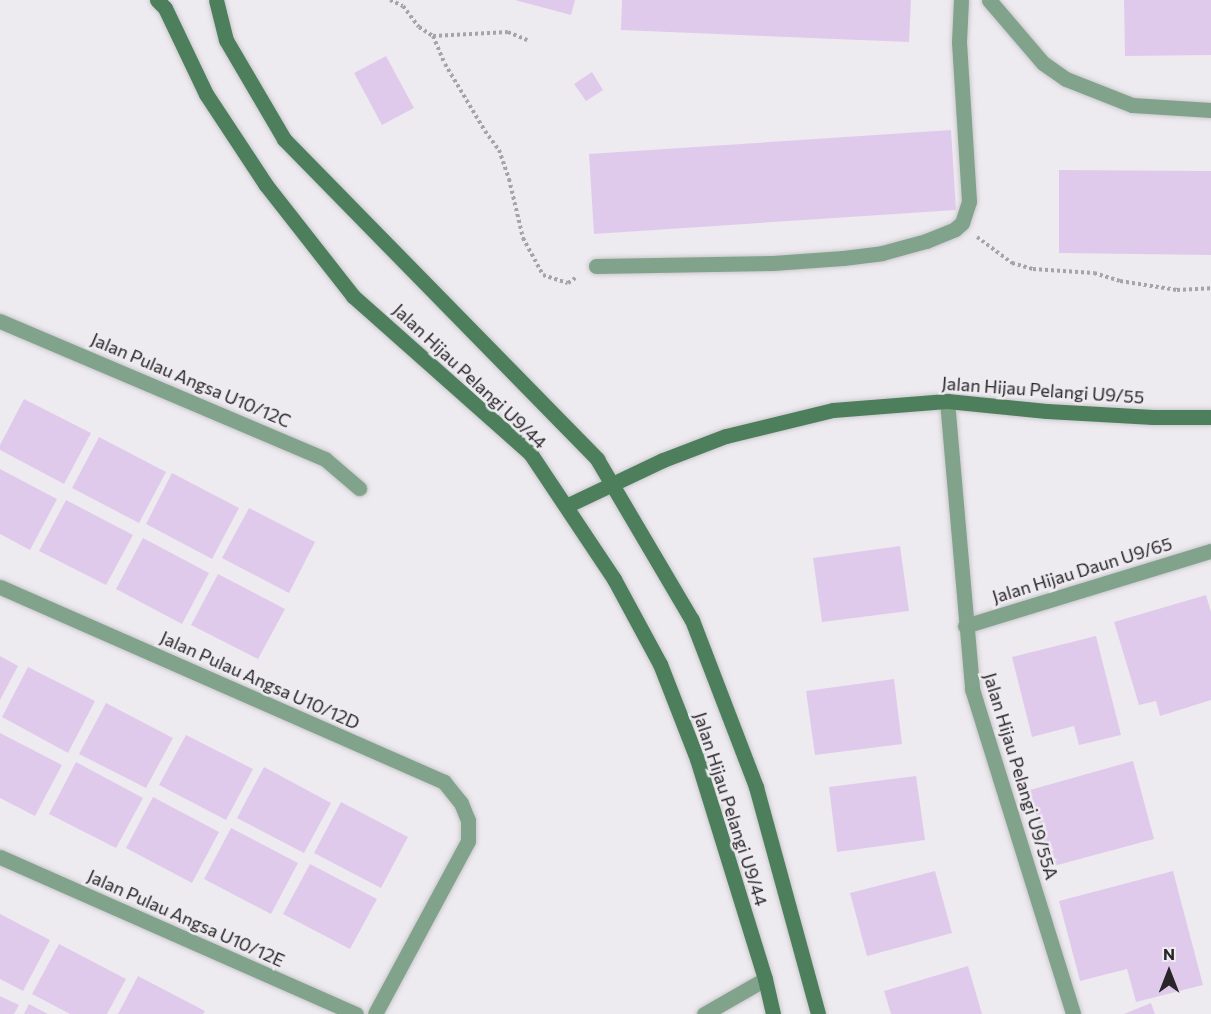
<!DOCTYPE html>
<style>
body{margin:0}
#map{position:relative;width:1211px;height:1014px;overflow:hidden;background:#eeebf0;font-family:Commissioner,sans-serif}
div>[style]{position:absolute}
.building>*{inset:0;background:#e0caec}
.path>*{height:4px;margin-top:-2px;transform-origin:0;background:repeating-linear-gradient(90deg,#a6a4a8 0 3px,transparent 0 6px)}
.roads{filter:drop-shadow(0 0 2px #cac8cc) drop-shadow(0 0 2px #cac8cc)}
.lane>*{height:15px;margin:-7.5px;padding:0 7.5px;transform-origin:7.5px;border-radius:7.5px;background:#82a38b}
.street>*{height:15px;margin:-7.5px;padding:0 7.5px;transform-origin:7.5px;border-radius:7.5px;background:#82a38b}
.secondary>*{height:15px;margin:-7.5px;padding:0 7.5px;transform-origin:7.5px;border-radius:7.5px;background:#4d7f5c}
span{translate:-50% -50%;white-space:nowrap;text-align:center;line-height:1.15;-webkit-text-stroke:5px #eeebf0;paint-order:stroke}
.street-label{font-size:18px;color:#282628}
.north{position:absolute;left:1139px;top:942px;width:60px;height:60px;-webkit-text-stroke:4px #eeebf0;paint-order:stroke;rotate:0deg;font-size:16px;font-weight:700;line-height:24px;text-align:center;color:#282628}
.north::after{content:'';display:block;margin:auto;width:21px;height:27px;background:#282628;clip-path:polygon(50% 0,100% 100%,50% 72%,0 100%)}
</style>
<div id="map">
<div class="building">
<i style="clip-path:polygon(515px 0,575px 0,571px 15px)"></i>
<i style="clip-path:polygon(622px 0,911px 0,909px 42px,621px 30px)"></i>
<i style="clip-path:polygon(1124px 0,1211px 0,1211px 55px,1125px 56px)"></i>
<i style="clip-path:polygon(386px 56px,414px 108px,382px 125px,354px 73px)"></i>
<i style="clip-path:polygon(592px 72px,603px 90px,586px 101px,574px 84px)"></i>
<i style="clip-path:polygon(951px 130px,956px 210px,594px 234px,589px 154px)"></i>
<i style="clip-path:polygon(1059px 170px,1211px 171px,1211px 255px,1059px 253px)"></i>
<i style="clip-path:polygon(24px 399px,91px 433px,64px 484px,0 450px,0 445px)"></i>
<i style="clip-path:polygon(99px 437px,166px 472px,139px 523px,72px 488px)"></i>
<i style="clip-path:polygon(0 469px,57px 499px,30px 550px,0 534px)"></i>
<i style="clip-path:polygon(172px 473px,239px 508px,212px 559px,146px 524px)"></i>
<i style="clip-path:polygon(66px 500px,133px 535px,106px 585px,39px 551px)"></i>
<i style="clip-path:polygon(249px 508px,315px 542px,289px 593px,222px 558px)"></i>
<i style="clip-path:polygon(143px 538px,209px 573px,182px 624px,116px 589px)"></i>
<i style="clip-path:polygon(900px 546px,909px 611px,822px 622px,813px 558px)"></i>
<i style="clip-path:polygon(218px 574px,285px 609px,258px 659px,191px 625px)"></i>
<i style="clip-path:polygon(1206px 595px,1211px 612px,1211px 700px,1160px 716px,1156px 701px,1139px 705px,1114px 622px)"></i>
<i style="clip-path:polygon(1096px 636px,1121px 735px,1079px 745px,1074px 726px,1032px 737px,1012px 657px)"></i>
<i style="clip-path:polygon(0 656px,18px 666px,0 700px)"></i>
<i style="clip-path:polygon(28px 667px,95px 701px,68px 753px,2px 717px)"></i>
<i style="clip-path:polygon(894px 679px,902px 744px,815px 755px,806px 691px)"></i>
<i style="clip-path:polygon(106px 703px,173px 738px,146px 788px,79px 754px)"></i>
<i style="clip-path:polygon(0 733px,62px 765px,35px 816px,0 798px)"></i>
<i style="clip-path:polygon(186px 735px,253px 769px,226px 820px,159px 785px)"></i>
<i style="clip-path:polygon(1133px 761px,1154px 839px,1050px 867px,1030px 790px)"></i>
<i style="clip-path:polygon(76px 762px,143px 798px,116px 848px,49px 814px)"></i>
<i style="clip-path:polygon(264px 767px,331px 803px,304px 853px,237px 818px)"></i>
<i style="clip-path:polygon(916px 776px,925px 840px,837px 852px,829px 787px)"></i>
<i style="clip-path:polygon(153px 797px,219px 832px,192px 883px,126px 848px)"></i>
<i style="clip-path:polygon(341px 802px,408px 837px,381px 888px,314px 853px)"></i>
<i style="clip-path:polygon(231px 828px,298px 863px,271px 914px,204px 879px)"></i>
<i style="clip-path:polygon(310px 864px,377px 899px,350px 949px,283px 914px)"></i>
<i style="clip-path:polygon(935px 871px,952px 933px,867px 956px,850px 893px)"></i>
<i style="clip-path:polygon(1173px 871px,1203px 985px,1136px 1002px,1127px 969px,1080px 981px,1059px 901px)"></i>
<i style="clip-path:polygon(0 914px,50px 940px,23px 991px,0 979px)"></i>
<i style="clip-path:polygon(59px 944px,126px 979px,107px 1014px,70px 1014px,32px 994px)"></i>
<i style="clip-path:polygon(968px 966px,982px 1014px,891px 1014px,884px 991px)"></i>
<i style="clip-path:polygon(138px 976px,205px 1011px,203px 1014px,118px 1014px)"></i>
<i style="clip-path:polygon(0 996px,19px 1005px,14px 1014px,0 1014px)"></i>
<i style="clip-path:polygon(1151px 1003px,1155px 1014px,1124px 1014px)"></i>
<i style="clip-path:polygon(29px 1004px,48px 1014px,24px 1014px)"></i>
</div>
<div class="path">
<i style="left:390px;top:0;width:14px;rotate:25deg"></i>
<i style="left:403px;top:6px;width:26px;rotate:53deg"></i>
<i style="left:419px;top:27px;width:17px;rotate:33deg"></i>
<i style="left:433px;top:36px;width:75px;rotate:-3.1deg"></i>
<i style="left:508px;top:32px;width:21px;rotate:23deg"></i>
<i style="left:433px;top:36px;width:30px;rotate:67deg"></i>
<i style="left:445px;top:64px;width:78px;rotate:59.2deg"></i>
<i style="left:485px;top:131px;width:24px;rotate:54deg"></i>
<i style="left:499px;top:150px;width:31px;rotate:71deg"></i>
<i style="left:509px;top:179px;width:61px;rotate:76.7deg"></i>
<i style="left:523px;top:238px;width:42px;rotate:61.6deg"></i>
<i style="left:543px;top:275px;width:26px;rotate:18deg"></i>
<i style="left:568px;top:283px;width:11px;rotate:-34deg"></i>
<i style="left:977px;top:237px;width:44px;rotate:36.6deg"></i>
<i style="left:1012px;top:263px;width:22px;rotate:16deg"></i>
<i style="left:1033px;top:269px;width:61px;rotate:3.8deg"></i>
<i style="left:1094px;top:273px;width:27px;rotate:17deg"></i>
<i style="left:1120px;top:281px;width:58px;rotate:9deg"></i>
<i style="left:1177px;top:290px;width:34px;rotate:-3deg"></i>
</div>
<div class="roads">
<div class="lane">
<i style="left:704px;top:1014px;width:70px;rotate:-29.8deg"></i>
</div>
<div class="street">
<i style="left:989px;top:0;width:83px;rotate:49.4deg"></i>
<i style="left:1043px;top:63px;width:28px;rotate:35deg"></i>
<i style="left:1066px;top:79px;width:71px;rotate:21.5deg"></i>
<i style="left:1132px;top:105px;width:79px;rotate:3.6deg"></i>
<i style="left:596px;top:266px;width:177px;rotate:-1deg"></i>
<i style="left:773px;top:263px;width:70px;rotate:-4.1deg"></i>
<i style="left:843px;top:258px;width:39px;rotate:-7deg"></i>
<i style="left:882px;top:253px;width:46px;rotate:-15.3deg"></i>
<i style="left:926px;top:241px;width:31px;rotate:-22deg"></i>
<i style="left:955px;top:229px;width:9px;rotate:-41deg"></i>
<i style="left:962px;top:223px;width:23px;rotate:-72deg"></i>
<i style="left:969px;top:201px;width:159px;rotate:-93.6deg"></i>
<i style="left:959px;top:42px;width:42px;rotate:-87.3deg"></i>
<i style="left:0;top:321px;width:353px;rotate:23deg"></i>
<i style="left:325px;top:459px;width:45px;rotate:40.5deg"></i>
<i style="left:947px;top:401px;width:289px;rotate:85deg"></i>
<i style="left:972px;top:689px;width:340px;rotate:72.7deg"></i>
<i style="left:0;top:587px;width:485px;rotate:23.7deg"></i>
<i style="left:444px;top:782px;width:27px;rotate:51deg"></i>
<i style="left:461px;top:803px;width:18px;rotate:68deg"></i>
<i style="left:468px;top:820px;width:21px;rotate:90deg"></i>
<i style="left:468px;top:841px;width:196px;rotate:118.3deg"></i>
<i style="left:965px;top:626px;width:257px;rotate:-17deg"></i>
<i style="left:0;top:857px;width:389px;rotate:23.8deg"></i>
</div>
<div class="secondary">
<i style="left:157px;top:0;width:11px;rotate:45deg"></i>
<i style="left:165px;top:8px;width:95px;rotate:64.5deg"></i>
<i style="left:206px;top:94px;width:109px;rotate:56.6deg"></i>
<i style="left:266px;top:185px;width:141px;rotate:51.9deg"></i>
<i style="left:353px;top:296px;width:237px;rotate:41.6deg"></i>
<i style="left:530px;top:453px;width:151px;rotate:56.3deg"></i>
<i style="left:614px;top:579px;width:97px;rotate:61.6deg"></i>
<i style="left:660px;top:664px;width:102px;rotate:68.7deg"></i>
<i style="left:697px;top:759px;width:230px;rotate:72.8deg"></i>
<i style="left:765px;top:979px;width:36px;rotate:77deg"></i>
<i style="left:216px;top:0;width:41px;rotate:76deg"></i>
<i style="left:226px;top:40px;width:115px;rotate:59.6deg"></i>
<i style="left:284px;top:139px;width:448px;rotate:45.6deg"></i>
<i style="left:597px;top:459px;width:187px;rotate:59.5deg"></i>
<i style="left:692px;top:620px;width:179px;rotate:69deg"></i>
<i style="left:756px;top:787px;width:235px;rotate:74.7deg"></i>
<i style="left:566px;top:506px;width:107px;rotate:-25.4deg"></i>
<i style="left:663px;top:460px;width:67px;rotate:-20.9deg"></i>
<i style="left:726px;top:436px;width:110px;rotate:-13.7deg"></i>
<i style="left:833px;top:410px;width:114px;rotate:-4.5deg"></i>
<i style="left:947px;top:401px;width:100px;rotate:5.7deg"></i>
<i style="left:1047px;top:411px;width:106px;rotate:3.2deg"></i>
<i style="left:1153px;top:417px;width:58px"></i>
</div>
</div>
<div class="street-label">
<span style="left:470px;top:376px;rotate:43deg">Jalan Hijau Pelangi U9/44</span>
<span style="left:191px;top:380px;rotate:23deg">Jalan Pulau Angsa U10/12C</span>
<span style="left:1043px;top:390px;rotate:4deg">Jalan Hijau Pelangi U9/55</span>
<span style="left:1082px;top:570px;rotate:-17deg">Jalan Hijau Daun U9/65</span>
<span style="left:260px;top:680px;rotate:24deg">Jalan Pulau Angsa U10/12D</span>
<span style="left:1021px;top:776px;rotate:73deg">Jalan Hijau Pelangi U9/55A</span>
<span style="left:731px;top:809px;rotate:72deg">Jalan Hijau Pelangi U9/44</span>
<span style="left:186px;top:918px;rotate:24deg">Jalan Pulau Angsa U10/12E</span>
</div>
<div class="north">N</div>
</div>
